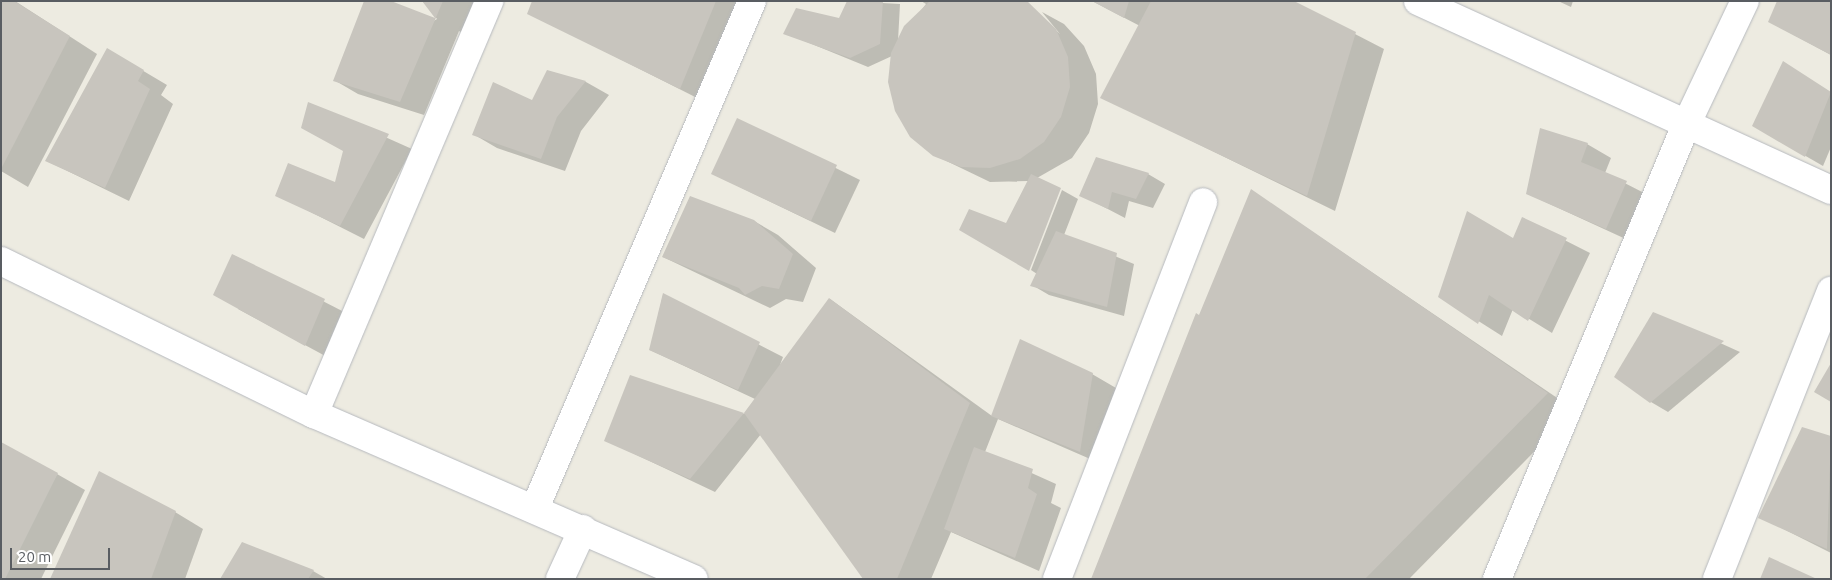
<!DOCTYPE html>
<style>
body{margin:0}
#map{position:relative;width:1832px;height:580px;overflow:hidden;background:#edebe1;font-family:Ubuntu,sans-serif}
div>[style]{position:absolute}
.shadow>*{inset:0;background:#0003}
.building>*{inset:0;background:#c8c5be}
.roads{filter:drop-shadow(0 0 1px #b6b9be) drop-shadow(0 0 1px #b6b9be)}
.minor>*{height:28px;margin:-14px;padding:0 14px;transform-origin:14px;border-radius:14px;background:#fff}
.tertiary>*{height:28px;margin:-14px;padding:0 14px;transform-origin:14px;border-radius:14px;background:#fff}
span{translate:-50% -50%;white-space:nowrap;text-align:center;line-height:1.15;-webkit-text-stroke:4px #fff;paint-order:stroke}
.frame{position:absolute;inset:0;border:2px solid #595d62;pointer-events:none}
.scale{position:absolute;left:10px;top:548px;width:100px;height:22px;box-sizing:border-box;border:2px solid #595d62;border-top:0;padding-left:6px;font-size:15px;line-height:18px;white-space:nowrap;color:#595d62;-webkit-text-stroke:4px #fff;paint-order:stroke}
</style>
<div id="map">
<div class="shadow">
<i style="clip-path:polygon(1px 1px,15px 1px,97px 54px,28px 187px,1px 171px)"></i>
<i style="clip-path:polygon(424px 1px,479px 1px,463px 33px,459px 31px,424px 115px,358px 94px,334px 80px,437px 19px)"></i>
<i style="clip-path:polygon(533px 1px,750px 1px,709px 104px,529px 13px)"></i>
<i style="clip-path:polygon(848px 1px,900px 4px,898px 41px,926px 4px,921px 1px,1024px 1px,1060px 34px,1042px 12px,1064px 24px,1084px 46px,1096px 74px,1098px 104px,1089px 133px,1072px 158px,1037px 178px,1007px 225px,1029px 181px,990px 182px,934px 155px,892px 56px,868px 67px,785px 33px,839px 20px)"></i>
<i style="clip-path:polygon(1092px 1px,1291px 1px,1384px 49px,1335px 211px,1102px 97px,1140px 26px)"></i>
<i style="clip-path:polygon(1558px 1px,1573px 1px,1571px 7px)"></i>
<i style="clip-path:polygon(1831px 1px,1831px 55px,1770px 22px)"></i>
<i style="clip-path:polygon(108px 50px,167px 85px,161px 95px,173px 104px,129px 201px,47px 161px)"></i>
<i style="clip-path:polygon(548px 71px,586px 82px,609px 95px,581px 131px,565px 171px,497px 148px,473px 134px,532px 102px)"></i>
<i style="clip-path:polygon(1831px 92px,1831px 147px,1823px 166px,1754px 126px)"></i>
<i style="clip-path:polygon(309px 103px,412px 149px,364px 239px,277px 195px,336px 184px,345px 151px)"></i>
<i style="clip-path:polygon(738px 120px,860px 180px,835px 233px,713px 174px)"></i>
<i style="clip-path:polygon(1587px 144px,1611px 158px,1605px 173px,1650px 196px,1630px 241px,1528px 194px)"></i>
<i style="clip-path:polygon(1148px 174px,1165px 184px,1153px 208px,1129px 201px,1125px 218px,1081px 195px)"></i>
<i style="clip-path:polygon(1062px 190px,1078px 199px,1064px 235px,1134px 264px,1124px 316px,1049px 295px,1032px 285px,1037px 274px,1031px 270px)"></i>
<i style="clip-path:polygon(1252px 191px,1575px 410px,1409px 579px,1092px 579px)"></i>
<i style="clip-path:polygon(1523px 219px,1590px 253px,1552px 333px,1513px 309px,1502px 336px,1439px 296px,1514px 240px)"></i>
<i style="clip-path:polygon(754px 221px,778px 235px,816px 268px,803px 302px,786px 299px,770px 308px,663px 257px)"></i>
<i style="clip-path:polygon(233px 255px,348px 314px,329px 358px,238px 309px)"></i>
<i style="clip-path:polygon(663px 295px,783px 357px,780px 365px,830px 299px,992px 416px,1092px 374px,1116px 388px,1104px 465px,998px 419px,985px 452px,1056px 484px,1051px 503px,1061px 508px,1039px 571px,951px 532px,931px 579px,865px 579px,761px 434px,715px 492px,605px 440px,631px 377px,744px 414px,755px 399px,650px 350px)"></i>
<i style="clip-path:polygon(1654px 313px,1740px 352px,1668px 412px,1651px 402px)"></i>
<i style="clip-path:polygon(1831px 438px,1831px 553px,1760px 517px)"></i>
<i style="clip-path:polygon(57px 474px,85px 490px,41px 579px,1px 579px)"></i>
<i style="clip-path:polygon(175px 512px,203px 529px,185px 579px,52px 579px)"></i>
<i style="clip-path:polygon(313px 571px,327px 579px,222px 579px)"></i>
</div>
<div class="building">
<i style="clip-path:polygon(1px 1px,14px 1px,70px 36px,1px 169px)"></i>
<i style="clip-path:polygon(364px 1px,391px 1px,435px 18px,422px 1px,443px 1px,400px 102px,333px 81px)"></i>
<i style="clip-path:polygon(532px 1px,716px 1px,680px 89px,527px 14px)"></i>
<i style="clip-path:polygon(847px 1px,883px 1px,880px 44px,850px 58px,783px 34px,796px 8px,839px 18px)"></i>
<i style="clip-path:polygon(930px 1px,1027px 1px,1056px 29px,1068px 57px,1070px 87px,1061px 117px,1044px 142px,1020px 159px,990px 168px,961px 167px,933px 156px,910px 137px,895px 111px,888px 82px,891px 53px,904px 26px)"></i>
<i style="clip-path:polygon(1092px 1px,1129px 1px,1124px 18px)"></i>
<i style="clip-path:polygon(1151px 1px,1294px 1px,1356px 32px,1307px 196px,1100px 98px)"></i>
<i style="clip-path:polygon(1777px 1px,1831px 1px,1831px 55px,1768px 22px)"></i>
<i style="clip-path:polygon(107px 48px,144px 70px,138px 81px,150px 89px,105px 188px,45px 161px)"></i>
<i style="clip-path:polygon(1783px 61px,1831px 92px,1805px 157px,1752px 126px)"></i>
<i style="clip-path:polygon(547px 70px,586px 81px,557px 117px,541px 159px,472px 135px,493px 82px,532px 100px)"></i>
<i style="clip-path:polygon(308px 102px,389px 134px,340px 226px,275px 196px,288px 163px,335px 182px,343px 151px,301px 128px)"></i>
<i style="clip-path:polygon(737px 118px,837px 165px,811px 221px,711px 174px)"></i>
<i style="clip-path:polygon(1540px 128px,1588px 143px,1581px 162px,1627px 181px,1606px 229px,1526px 194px)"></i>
<i style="clip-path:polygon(1096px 157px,1149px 173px,1136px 199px,1112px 192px,1108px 209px,1079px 196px)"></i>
<i style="clip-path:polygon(1031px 174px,1061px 188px,1029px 271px,959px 230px,969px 209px,1006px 223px)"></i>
<i style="clip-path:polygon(1251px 189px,1548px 393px,1365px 579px,1091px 579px,1196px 313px,1199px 315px)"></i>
<i style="clip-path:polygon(690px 196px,754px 220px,793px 254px,779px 289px,762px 286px,745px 295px,739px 288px,662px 257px)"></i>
<i style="clip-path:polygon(1467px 211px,1513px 238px,1522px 217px,1567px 238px,1528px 321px,1489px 295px,1478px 324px,1438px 297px)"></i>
<i style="clip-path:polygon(1056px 231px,1117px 253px,1107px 307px,1030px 286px)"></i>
<i style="clip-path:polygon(232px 254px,325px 299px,305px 346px,213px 295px)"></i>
<i style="clip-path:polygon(663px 293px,760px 342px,738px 390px,649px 350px)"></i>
<i style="clip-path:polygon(829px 298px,970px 403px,897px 579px,863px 579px,744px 413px)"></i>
<i style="clip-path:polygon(1653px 312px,1724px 341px,1650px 403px,1614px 377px)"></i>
<i style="clip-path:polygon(1020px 339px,1093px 373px,1080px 452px,991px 416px)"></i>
<i style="clip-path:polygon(1831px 363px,1831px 402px,1814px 392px)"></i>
<i style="clip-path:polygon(630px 375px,744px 413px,690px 479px,604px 441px)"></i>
<i style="clip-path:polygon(1802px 427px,1831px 436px,1827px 549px,1758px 518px)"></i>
<i style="clip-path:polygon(1px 442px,58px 473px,5px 579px,1px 579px)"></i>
<i style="clip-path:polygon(974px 447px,1033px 469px,1028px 488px,1037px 494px,1015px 558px,944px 529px)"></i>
<i style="clip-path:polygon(99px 471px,176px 511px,151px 579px,50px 579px)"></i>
<i style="clip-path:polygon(242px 542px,314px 570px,308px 579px,220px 579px)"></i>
<i style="clip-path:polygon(1769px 557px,1817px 579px,1760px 579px)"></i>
</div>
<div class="roads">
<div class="minor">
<i style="left:1418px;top:1px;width:454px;rotate:24.6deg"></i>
<i style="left:314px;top:414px;width:449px;rotate:-67deg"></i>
<i style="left:535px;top:508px;width:551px;rotate:-66.83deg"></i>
<i style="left:560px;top:579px;width:55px;rotate:-65.3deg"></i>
<i style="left:1057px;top:579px;width:404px;rotate:-68.8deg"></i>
<i style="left:1497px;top:579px;width:492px;rotate:-67.4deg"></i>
<i style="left:1686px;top:125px;width:137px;rotate:-64.6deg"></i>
<i style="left:1717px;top:579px;width:310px;rotate:-68.4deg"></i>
</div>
<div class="tertiary">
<i style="left:1px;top:261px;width:348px;rotate:26.1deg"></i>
<i style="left:314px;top:414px;width:414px;rotate:23.5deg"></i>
</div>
</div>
<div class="frame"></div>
<div class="scale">20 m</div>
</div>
